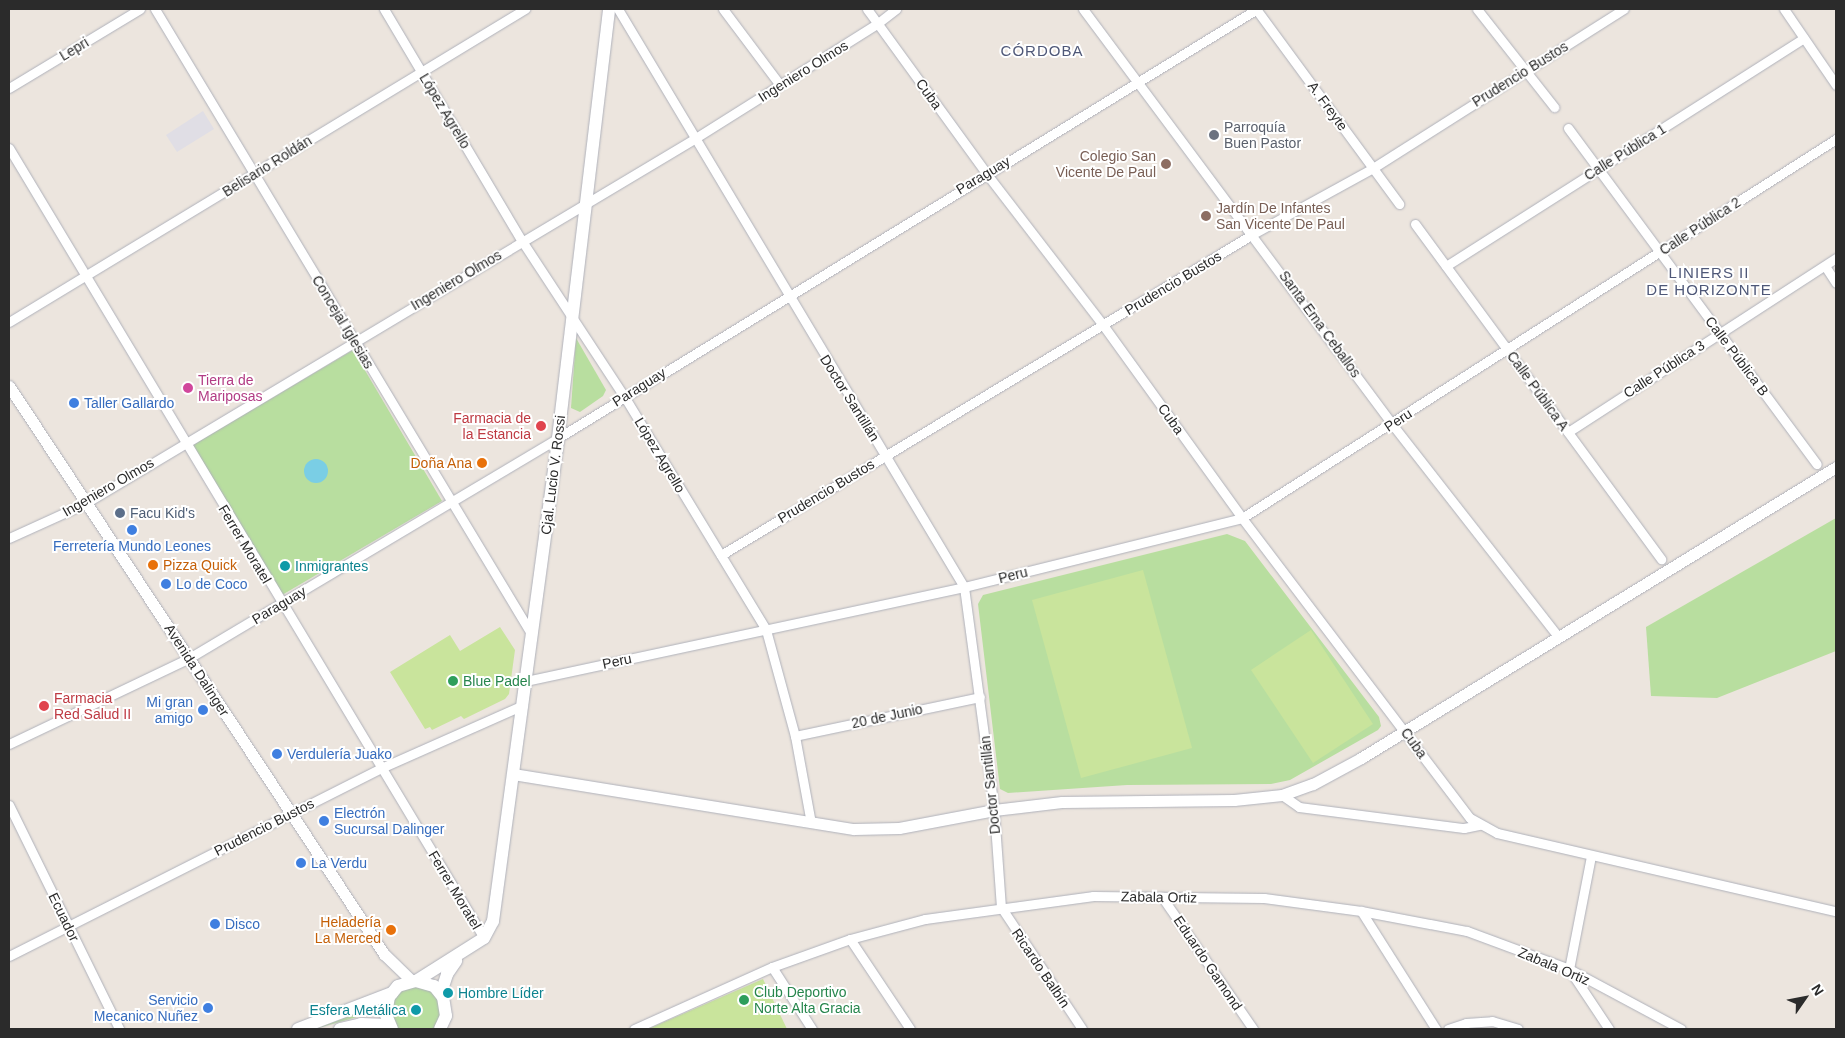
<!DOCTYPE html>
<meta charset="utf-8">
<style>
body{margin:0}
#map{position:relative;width:1845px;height:1038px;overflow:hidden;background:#ece5de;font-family:Helvetica,sans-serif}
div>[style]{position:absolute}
.industrial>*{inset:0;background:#e0dee5}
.green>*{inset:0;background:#b8de9f}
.pitch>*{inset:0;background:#c9e49c}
.water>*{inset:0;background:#7acee5}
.round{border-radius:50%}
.roads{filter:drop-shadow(0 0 1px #afb1ba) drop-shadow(0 0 1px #afb1ba)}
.minor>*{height:9px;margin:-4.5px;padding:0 4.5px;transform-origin:4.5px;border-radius:4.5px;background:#fff}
.tertiary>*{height:11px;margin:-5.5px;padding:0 5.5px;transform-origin:5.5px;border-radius:5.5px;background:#fff}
.secondary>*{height:12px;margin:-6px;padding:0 6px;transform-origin:6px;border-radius:6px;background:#fff}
.dots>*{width:14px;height:14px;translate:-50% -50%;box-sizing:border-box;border:2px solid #fff;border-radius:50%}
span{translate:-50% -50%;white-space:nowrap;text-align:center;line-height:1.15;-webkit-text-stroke:4px #fff;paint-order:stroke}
.street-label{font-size:14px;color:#2b2b2b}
.worship-label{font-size:14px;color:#5b616d}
.left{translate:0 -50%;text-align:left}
.education-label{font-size:14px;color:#785e54}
.right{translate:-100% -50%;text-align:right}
.hotel-label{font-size:14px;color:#b23c85}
.shop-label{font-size:14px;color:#366cbe}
.health-label{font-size:14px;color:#be3a42}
.food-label{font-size:14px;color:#c56008}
.service-label{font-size:14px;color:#4e5e75}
.culture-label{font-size:14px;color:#0d838f}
.leisure-label{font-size:14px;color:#27864d}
.neighbourhood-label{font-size:15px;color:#4f5878;letter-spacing:1px}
.frame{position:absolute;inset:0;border:10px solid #2b2b2b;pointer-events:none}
.north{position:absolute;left:1780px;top:973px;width:50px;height:50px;-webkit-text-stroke:4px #fff;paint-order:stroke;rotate:57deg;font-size:14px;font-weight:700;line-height:20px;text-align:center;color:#2b2b2b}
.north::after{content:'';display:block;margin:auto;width:18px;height:22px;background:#2b2b2b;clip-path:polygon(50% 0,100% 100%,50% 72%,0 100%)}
</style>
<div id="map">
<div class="industrial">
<i style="clip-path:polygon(203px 111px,214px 129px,177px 152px,166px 135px)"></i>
</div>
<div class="green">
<i style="clip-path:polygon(576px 338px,606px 390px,603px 396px,580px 412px,571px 408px)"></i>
<i style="clip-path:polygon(353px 350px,442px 501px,282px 595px,193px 445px)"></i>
<i style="clip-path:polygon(1836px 518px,1836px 651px,1717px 698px,1651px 696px,1646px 627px)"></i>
<i style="clip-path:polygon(1227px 534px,1245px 541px,1379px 717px,1381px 726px,1378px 730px,1290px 780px,1271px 784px,1127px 785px,1008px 793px,1000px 789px,978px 604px,983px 595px)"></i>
<i style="clip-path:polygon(407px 986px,432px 990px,443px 1008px,435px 1029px,398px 1029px,393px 1023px,392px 1000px)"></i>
<i style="clip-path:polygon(379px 1005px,379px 1016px,364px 1015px,315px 1029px)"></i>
</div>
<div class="pitch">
<i style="clip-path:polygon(1143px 570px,1192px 748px,1081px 778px,1032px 600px)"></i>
<i style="clip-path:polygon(500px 627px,515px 650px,509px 694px,505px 699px,464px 719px,461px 716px,432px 730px,430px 727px,425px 729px,390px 672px,450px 635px,460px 651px)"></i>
<i style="clip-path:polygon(1311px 630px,1373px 724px,1313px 763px,1251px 670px)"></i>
<i style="clip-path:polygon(763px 979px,787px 1029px,648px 1029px)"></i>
</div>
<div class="water">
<i class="round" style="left:304px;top:459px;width:24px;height:24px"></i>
</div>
<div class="roads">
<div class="minor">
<i style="left:155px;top:9px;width:731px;rotate:58.94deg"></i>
<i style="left:384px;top:9px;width:270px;rotate:59.3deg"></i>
<i style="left:522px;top:241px;width:186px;rotate:56.7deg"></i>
<i style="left:624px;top:396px;width:274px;rotate:58.7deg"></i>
<i style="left:766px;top:630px;width:110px;rotate:74.7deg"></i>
<i style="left:795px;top:736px;width:88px;rotate:79.6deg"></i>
<i style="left:618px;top:9px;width:674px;rotate:59.09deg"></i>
<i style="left:964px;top:587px;width:225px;rotate:82.3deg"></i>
<i style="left:994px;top:810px;width:97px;rotate:85.9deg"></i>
<i style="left:1001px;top:907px;width:146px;rotate:56.4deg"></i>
<i style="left:723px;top:9px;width:95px;rotate:53.1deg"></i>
<i style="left:867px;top:9px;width:203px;rotate:54deg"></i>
<i style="left:986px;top:173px;width:192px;rotate:52.4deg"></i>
<i style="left:1103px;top:325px;width:238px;rotate:54.2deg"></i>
<i style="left:1242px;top:518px;width:377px;rotate:52.8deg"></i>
<i style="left:1470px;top:818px;width:31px;rotate:29deg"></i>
<i style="left:1497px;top:833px;width:348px;rotate:13deg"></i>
<i style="left:1083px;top:9px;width:517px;rotate:53.33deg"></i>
<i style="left:1392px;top:424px;width:271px;rotate:52deg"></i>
<i style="left:1256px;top:9px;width:242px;rotate:53.7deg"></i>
<i style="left:1477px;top:9px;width:125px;rotate:51.8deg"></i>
<i style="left:1784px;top:9px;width:92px;rotate:55.6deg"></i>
<i style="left:9px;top:88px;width:153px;rotate:-31.1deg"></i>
<i style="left:1568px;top:128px;width:418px;rotate:53.5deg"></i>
<i style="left:9px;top:148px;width:922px;rotate:58.98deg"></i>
<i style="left:1415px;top:224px;width:416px;rotate:53.7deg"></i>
<i style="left:1446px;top:266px;width:424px;rotate:-32.5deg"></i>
<i style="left:1825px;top:266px;width:20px;rotate:57deg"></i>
<i style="left:9px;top:322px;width:604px;rotate:-31.24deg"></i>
<i style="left:1568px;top:432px;width:320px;rotate:-33deg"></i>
<i style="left:9px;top:538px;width:85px;rotate:-24.4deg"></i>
<i style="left:86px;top:503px;width:709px;rotate:-30.91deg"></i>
<i style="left:694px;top:139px;width:218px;rotate:-32.2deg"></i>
<i style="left:878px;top:23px;width:23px;rotate:-38deg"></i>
<i style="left:721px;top:555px;width:621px;rotate:-31.11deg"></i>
<i style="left:1253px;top:234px;width:137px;rotate:-28.8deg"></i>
<i style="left:1373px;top:168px;width:297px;rotate:-32.4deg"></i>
<i style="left:526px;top:681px;width:448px;rotate:-12.1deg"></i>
<i style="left:964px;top:587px;width:286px;rotate:-13.9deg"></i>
<i style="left:1242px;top:518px;width:705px;rotate:-32.54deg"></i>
<i style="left:795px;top:736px;width:189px;rotate:-11.9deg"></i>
<i style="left:9px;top:744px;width:199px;rotate:-25.5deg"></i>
<i style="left:189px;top:658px;width:430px;rotate:-30.8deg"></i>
<i style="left:558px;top:438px;width:820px;rotate:-31.54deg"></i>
<i style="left:1282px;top:795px;width:21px;rotate:35deg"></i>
<i style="left:1299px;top:807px;width:166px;rotate:7.3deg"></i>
<i style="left:1464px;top:828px;width:16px;rotate:-11deg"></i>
<i style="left:9px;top:805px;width:250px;rotate:63.8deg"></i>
<i style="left:1591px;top:856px;width:115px;rotate:101deg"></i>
<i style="left:1569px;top:969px;width:72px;rotate:56.3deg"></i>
<i style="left:1162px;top:897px;width:160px;rotate:55.4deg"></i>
<i style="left:1361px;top:911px;width:140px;rotate:57.6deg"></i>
<i style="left:850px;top:939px;width:108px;rotate:56.3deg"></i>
<i style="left:9px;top:956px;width:417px;rotate:-26.8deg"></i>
<i style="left:381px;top:768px;width:155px;rotate:-23.9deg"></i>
<i style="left:772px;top:967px;width:74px;rotate:57.2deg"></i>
<i style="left:634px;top:1029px;width:151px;rotate:-24.2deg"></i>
<i style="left:772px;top:967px;width:83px;rotate:-19.7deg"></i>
<i style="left:850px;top:939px;width:78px;rotate:-14.9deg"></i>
<i style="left:925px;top:919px;width:170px;rotate:-7.8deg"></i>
<i style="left:1093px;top:896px;width:171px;rotate:0.7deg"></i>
<i style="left:1264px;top:898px;width:98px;rotate:7.6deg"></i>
<i style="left:1361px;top:911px;width:108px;rotate:10.7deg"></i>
<i style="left:1467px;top:931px;width:109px;rotate:20.4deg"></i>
<i style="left:1569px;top:969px;width:127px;rotate:28.2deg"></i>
<i style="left:1448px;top:1029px;width:19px;rotate:-18deg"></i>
<i style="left:1466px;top:1023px;width:26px;rotate:-4deg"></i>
<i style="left:1492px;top:1021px;width:27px;rotate:17deg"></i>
</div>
<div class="tertiary">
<i style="left:9px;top:386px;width:681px;rotate:56.57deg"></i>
<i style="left:384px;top:954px;width:39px;rotate:44deg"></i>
<i style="left:513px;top:774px;width:345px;rotate:9.2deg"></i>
<i style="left:854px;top:829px;width:45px;rotate:-1.3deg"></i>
<i style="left:899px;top:828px;width:97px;rotate:-10.7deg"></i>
<i style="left:994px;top:810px;width:68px;rotate:-6.7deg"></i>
<i style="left:1062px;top:802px;width:172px;rotate:-0.7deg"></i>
<i style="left:1234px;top:800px;width:48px;rotate:-5.9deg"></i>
<i style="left:1282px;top:795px;width:33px;rotate:-20deg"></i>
<i style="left:1313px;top:784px;width:55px;rotate:-28.4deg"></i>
<i style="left:1361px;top:758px;width:557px;rotate:-31.49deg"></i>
</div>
<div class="secondary">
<i style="left:416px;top:981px;width:80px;rotate:-32.3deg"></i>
<i style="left:484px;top:938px;width:19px;rotate:-62deg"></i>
<i style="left:493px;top:921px;width:487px;rotate:-82.3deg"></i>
<i style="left:558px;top:438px;width:432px;rotate:-83.2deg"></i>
<i style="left:441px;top:993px;width:20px;rotate:-72deg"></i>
<i style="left:447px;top:974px;width:16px;rotate:-55deg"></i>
<i style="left:298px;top:1029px;width:101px;rotate:-21deg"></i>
<i style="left:340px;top:1029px;width:22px;rotate:-13deg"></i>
<i style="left:361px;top:1024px;width:28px;rotate:2deg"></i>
<i style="left:392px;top:1029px;width:15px;rotate:-113deg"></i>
<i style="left:386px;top:1015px;width:18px;rotate:-81deg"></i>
<i style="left:389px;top:997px;width:14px;rotate:-51deg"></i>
<i style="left:398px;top:986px;width:19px;rotate:-16deg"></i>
<i style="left:416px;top:981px;width:19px;rotate:16deg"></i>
<i style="left:434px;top:986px;width:14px;rotate:51deg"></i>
<i style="left:443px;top:997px;width:19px;rotate:81deg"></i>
<i style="left:446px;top:1016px;width:14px;rotate:115deg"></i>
</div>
</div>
<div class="dots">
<i style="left:1214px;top:135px;background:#6b7280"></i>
<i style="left:1166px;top:164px;background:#8d6e63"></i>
<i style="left:1206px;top:216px;background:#8d6e63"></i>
<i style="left:188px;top:388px;background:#d1479c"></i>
<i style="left:74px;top:403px;background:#3f7fe0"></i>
<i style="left:541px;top:426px;background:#e0444e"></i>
<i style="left:482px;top:463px;background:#e8710a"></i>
<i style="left:120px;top:513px;background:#5c6f8a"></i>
<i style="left:132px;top:530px;background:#3f7fe0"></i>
<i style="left:153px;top:565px;background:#e8710a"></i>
<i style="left:285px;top:566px;background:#0f9aa8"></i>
<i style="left:166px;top:584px;background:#3f7fe0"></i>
<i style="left:453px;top:681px;background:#2e9e5b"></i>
<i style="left:44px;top:706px;background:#e0444e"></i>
<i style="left:203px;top:710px;background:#3f7fe0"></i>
<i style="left:277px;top:754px;background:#3f7fe0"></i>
<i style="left:324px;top:821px;background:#3f7fe0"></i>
<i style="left:301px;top:863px;background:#3f7fe0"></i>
<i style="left:215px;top:924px;background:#3f7fe0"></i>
<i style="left:391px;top:930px;background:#e8710a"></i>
<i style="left:448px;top:993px;background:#0f9aa8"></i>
<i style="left:744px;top:1000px;background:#2e9e5b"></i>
<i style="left:208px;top:1008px;background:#3f7fe0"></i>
<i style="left:416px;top:1010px;background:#0f9aa8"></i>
</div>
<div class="street-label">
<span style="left:74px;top:49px;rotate:-31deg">Lepri</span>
<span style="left:803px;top:71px;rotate:-32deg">Ingeniero Olmos</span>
<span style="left:1520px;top:74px;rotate:-32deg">Prudencio Bustos</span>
<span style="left:929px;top:94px;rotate:54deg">Cuba</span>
<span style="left:1328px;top:106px;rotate:54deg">A. Freyte</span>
<span style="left:445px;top:111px;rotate:59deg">López Agrello</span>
<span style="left:1625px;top:152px;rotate:-32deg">Calle Pública 1</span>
<span style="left:267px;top:166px;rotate:-32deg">Belisario Roldán</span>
<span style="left:983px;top:175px;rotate:-31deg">Paraguay</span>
<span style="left:1700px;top:226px;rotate:-33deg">Calle Pública 2</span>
<span style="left:456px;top:280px;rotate:-31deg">Ingeniero Olmos</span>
<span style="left:1173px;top:283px;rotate:-31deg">Prudencio Bustos</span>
<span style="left:343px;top:322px;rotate:59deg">Concejal Iglesias</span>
<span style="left:1320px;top:324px;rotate:54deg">Santa Ema Ceballos</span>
<span style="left:1737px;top:356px;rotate:53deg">Calle Pública B</span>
<span style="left:1664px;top:369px;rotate:-33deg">Calle Pública 3</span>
<span style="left:639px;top:387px;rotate:-32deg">Paraguay</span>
<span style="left:1538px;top:391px;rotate:54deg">Calle Pública A</span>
<span style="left:850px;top:398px;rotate:58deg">Doctor Santillán</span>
<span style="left:1171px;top:419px;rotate:54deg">Cuba</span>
<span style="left:1398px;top:420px;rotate:-33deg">Peru</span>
<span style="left:660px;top:455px;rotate:59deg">López Agrello</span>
<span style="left:553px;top:475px;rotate:-83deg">Cjal. Lucio V. Rossi</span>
<span style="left:108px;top:487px;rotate:-30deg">Ingeniero Olmos</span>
<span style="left:826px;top:491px;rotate:-31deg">Prudencio Bustos</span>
<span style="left:245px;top:544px;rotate:59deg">Ferrer Moratel</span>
<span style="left:1013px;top:575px;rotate:-14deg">Peru</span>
<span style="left:279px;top:605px;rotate:-31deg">Paraguay</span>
<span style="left:617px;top:661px;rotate:-12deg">Peru</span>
<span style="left:197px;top:670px;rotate:57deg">Avenida Dalinger</span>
<span style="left:887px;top:716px;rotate:-12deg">20 de Junio</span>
<span style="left:1414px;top:743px;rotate:54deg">Cuba</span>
<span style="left:990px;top:785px;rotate:-96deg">Doctor Santillán</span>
<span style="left:264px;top:827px;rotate:-27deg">Prudencio Bustos</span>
<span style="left:455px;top:890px;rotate:59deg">Ferrer Moratel</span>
<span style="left:1159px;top:897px;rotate:1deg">Zabala Ortiz</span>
<span style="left:64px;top:917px;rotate:64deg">Ecuador</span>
<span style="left:1208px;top:963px;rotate:56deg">Eduardo Gamond</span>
<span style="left:1554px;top:966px;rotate:23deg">Zabala Ortiz</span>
<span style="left:1041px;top:968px;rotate:56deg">Ricardo Balbín</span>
</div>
<div class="worship-label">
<span class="left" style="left:1224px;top:135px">Parroquía<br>Buen Pastor</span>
</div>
<div class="education-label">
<span class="right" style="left:1156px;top:164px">Colegio San<br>Vicente De Paul</span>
<span class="left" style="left:1216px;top:216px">Jardín De Infantes<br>San Vicente De Paul</span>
</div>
<div class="hotel-label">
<span class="left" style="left:198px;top:388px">Tierra de<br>Mariposas</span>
</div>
<div class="shop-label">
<span class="left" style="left:84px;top:403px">Taller Gallardo</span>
<span style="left:132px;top:546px">Ferretería Mundo Leones</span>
<span class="left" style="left:176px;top:584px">Lo de Coco</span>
<span class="right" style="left:193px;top:710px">Mi gran<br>amigo</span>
<span class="left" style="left:287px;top:754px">Verdulería Juako</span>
<span class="left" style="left:334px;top:821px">Electrón<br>Sucursal Dalinger</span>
<span class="left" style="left:311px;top:863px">La Verdu</span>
<span class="left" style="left:225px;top:924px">Disco</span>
<span class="right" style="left:198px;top:1008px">Servicio<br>Mecanico Nuñez</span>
</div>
<div class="health-label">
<span class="right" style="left:531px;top:426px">Farmacia de<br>la Estancia</span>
<span class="left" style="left:54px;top:706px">Farmacia<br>Red Salud II</span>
</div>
<div class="food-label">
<span class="right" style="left:472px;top:463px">Doña Ana</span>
<span class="left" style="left:163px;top:565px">Pizza Quick</span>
<span class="right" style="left:381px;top:930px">Heladería<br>La Merced</span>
</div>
<div class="service-label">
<span class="left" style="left:130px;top:513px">Facu Kid's</span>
</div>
<div class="culture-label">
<span class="left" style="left:295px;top:566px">Inmigrantes</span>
<span class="left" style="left:458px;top:993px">Hombre Líder</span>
<span class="right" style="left:406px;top:1010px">Esfera Metálica</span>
</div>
<div class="leisure-label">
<span class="left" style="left:463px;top:681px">Blue Padel</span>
<span class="left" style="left:754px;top:1000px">Club Deportivo<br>Norte Alta Gracia</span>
</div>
<div class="neighbourhood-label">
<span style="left:1042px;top:51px">CÓRDOBA</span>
<span style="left:1709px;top:281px">LINIERS II<br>DE HORIZONTE</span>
</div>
<div class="frame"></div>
<div class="north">N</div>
</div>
